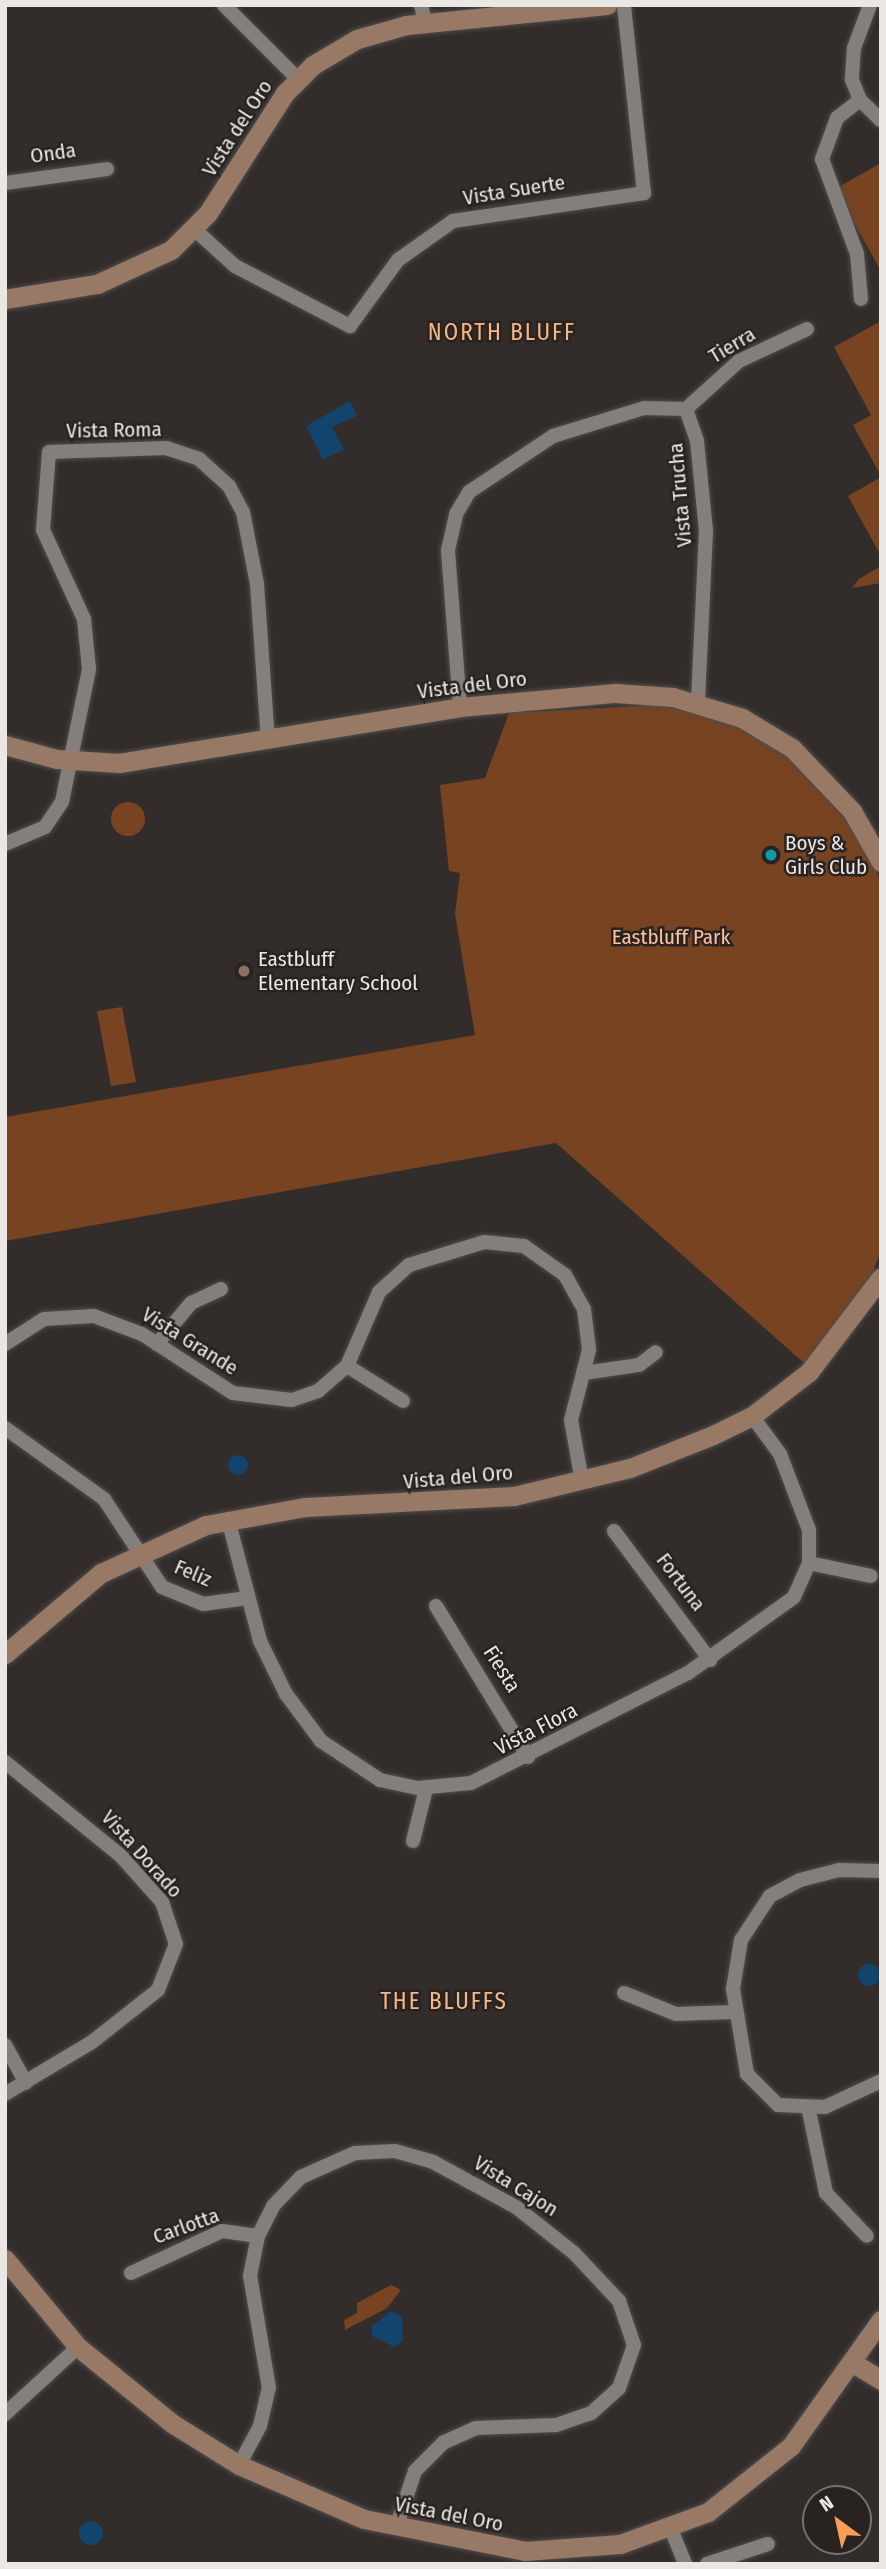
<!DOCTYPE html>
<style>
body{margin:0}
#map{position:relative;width:886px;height:2569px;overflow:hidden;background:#322d2b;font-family:"Fira Sans Condensed",sans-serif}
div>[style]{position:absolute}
.green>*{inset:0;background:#784321}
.round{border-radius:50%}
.water>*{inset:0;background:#12446d}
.roads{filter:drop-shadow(0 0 2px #504c4a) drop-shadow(0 0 2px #504c4a)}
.street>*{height:14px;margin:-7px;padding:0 7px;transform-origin:7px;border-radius:7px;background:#847f7c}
.secondary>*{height:19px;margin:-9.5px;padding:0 9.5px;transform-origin:9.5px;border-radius:9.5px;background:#977966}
.dots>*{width:19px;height:19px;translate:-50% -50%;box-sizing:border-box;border:4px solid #282321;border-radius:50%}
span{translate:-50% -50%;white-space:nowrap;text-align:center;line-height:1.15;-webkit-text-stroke:5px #282321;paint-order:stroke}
.street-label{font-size:21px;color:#eae7e5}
.poi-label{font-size:21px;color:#eae7e5}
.left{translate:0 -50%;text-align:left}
.park-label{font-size:21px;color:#fec19f}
.neighbourhood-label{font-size:23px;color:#f7b584;letter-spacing:2px}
.frame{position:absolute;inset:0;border:7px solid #eae7e5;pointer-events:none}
.north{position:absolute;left:802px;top:2485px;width:70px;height:70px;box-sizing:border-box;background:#282321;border:2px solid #76716f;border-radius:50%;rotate:327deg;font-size:19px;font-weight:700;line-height:28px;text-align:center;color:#eae7e5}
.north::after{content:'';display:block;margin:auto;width:24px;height:32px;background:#fc9e52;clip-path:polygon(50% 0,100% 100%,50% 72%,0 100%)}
</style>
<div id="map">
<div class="green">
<i style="clip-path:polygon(881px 163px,881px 271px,835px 189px)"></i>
<i style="clip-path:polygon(881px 321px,881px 476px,853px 425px,871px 415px,834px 347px)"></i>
<i style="clip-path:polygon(881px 477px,881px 556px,848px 496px)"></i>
<i style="clip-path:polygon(881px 566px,881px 583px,852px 588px,859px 579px)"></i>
<i style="clip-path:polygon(655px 705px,709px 715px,754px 734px,799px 766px,842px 812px,875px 863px,881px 887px,881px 1251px,869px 1282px,804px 1363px,556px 1143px,5px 1241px,5px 1117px,475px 1035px,455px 914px,460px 873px,449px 871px,440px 785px,485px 778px,509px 713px)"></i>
<i class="round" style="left:111px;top:802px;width:34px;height:34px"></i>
<i style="clip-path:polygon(122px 1007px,136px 1082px,111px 1086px,97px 1011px)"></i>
<i style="clip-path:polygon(391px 2285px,401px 2290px,387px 2308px,345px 2330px,344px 2320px,357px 2313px,357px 2303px)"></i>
</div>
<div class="water">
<i style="clip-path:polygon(350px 401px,357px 416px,332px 427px,344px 449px,323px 460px,306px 426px)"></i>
<i class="round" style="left:228px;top:1455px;width:20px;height:20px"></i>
<i class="round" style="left:858px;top:1964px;width:22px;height:22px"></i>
<i style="clip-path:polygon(391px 2311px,402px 2316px,403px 2341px,394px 2347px,372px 2336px,372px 2326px)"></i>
<i class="round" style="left:79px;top:2521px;width:24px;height:24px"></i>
</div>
<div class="roads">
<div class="street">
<i style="left:224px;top:5px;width:105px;rotate:45deg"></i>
<i style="left:421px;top:5px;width:18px;rotate:77deg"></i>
<i style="left:870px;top:5px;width:46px;rotate:110.4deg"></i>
<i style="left:854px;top:48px;width:32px;rotate:94deg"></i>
<i style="left:852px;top:80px;width:22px;rotate:68deg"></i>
<i style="left:860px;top:100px;width:29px;rotate:44deg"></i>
<i style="left:860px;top:100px;width:29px;rotate:142deg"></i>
<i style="left:837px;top:118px;width:44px;rotate:110.1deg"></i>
<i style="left:822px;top:159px;width:101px;rotate:69.8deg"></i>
<i style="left:857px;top:254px;width:45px;rotate:84.9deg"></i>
<i style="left:5px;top:183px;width:103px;rotate:-7.8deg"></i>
<i style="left:194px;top:229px;width:55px;rotate:42.1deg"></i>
<i style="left:235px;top:266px;width:130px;rotate:27.6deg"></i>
<i style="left:350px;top:326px;width:82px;rotate:-54deg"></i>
<i style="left:398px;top:260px;width:67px;rotate:-35.3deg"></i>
<i style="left:453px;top:221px;width:193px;rotate:-8.3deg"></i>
<i style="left:644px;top:193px;width:189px;rotate:-96.1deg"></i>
<i style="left:686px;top:409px;width:72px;rotate:-42.2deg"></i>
<i style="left:739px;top:361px;width:75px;rotate:-25.2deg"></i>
<i style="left:460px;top:707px;width:157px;rotate:-94.4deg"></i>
<i style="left:448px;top:550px;width:37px;rotate:-77deg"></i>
<i style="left:456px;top:514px;width:26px;rotate:-59deg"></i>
<i style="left:469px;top:492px;width:101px;rotate:-33.7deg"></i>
<i style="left:553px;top:436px;width:95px;rotate:-17.1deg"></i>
<i style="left:644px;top:408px;width:42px;rotate:1.4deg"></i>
<i style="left:686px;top:409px;width:34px;rotate:71deg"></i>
<i style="left:697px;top:441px;width:90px;rotate:84.3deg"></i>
<i style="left:706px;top:531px;width:172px;rotate:92.7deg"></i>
<i style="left:5px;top:844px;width:43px;rotate:-23deg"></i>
<i style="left:45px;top:827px;width:30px;rotate:-56deg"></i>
<i style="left:62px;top:802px;width:136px;rotate:-78.5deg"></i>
<i style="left:89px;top:669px;width:50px;rotate:-95.7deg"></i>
<i style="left:84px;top:619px;width:98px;rotate:-114.7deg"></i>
<i style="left:43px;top:530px;width:78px;rotate:-85.6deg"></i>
<i style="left:49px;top:452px;width:117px;rotate:-2deg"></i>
<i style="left:166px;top:448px;width:35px;rotate:18deg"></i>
<i style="left:199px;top:459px;width:40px;rotate:42deg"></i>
<i style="left:229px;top:486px;width:30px;rotate:62deg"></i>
<i style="left:243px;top:512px;width:73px;rotate:79deg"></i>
<i style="left:257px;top:584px;width:156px;rotate:86deg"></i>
<i style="left:5px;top:1344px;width:46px;rotate:-32.7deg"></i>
<i style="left:44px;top:1319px;width:50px;rotate:-3.4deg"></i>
<i style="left:94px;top:1316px;width:51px;rotate:20.6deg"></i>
<i style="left:142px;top:1334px;width:108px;rotate:33deg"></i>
<i style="left:233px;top:1393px;width:59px;rotate:6.8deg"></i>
<i style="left:292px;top:1400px;width:28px;rotate:-19deg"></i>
<i style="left:318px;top:1391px;width:38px;rotate:-41deg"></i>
<i style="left:347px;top:1366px;width:81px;rotate:-66.6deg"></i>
<i style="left:379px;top:1292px;width:40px;rotate:-42deg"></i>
<i style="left:409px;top:1265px;width:78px;rotate:-17deg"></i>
<i style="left:484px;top:1242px;width:40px;rotate:5.7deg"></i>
<i style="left:524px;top:1246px;width:50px;rotate:35.3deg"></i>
<i style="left:565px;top:1275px;width:39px;rotate:61deg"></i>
<i style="left:584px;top:1309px;width:41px;rotate:83deg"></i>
<i style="left:589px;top:1350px;width:72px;rotate:104.4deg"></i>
<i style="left:571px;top:1420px;width:62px;rotate:79.8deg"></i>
<i style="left:157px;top:1344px;width:53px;rotate:-50.3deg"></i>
<i style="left:191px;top:1303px;width:33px;rotate:-25deg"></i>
<i style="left:347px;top:1366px;width:66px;rotate:32deg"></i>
<i style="left:584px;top:1373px;width:56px;rotate:-8.3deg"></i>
<i style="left:639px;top:1365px;width:21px;rotate:-37deg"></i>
<i style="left:5px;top:1428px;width:122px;rotate:35.6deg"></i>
<i style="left:104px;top:1499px;width:105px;rotate:56.6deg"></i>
<i style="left:162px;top:1587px;width:44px;rotate:22.5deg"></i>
<i style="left:203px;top:1604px;width:45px;rotate:-7.6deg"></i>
<i style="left:228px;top:1519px;width:126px;rotate:75.3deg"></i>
<i style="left:260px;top:1641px;width:59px;rotate:63.9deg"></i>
<i style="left:286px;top:1694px;width:59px;rotate:53.3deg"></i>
<i style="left:321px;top:1741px;width:71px;rotate:33.5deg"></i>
<i style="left:380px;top:1780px;width:39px;rotate:12deg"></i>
<i style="left:418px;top:1788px;width:53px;rotate:-5.4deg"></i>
<i style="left:471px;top:1783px;width:243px;rotate:-26.9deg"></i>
<i style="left:688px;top:1673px;width:130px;rotate:-35.6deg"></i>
<i style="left:794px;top:1597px;width:37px;rotate:-66deg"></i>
<i style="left:809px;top:1563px;width:33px;rotate:-90deg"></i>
<i style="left:809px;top:1530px;width:81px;rotate:-110.9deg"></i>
<i style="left:780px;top:1454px;width:47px;rotate:-126.4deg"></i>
<i style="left:614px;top:1531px;width:161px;rotate:53.3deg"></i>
<i style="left:809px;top:1563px;width:63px;rotate:11.8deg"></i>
<i style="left:436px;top:1606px;width:177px;rotate:58.6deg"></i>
<i style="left:5px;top:1762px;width:149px;rotate:39deg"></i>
<i style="left:121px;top:1856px;width:62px;rotate:48.3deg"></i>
<i style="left:162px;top:1902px;width:44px;rotate:71.6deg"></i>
<i style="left:176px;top:1944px;width:49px;rotate:111.4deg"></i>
<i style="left:158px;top:1990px;width:84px;rotate:141.8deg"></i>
<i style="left:92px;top:2042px;width:101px;rotate:149.1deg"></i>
<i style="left:413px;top:1841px;width:54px;rotate:-76deg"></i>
<i style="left:881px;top:1871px;width:42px;rotate:-178.6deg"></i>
<i style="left:839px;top:1870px;width:40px;rotate:165.6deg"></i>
<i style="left:800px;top:1880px;width:34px;rotate:152deg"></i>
<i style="left:770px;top:1896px;width:53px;rotate:123.4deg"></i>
<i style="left:741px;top:1940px;width:50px;rotate:99.3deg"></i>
<i style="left:733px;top:1989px;width:86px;rotate:80.6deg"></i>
<i style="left:747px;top:2074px;width:44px;rotate:45deg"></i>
<i style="left:778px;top:2105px;width:47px;rotate:2.4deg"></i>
<i style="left:825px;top:2107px;width:62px;rotate:-24.9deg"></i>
<i style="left:624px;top:1993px;width:56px;rotate:22deg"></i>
<i style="left:676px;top:2014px;width:57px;rotate:-2deg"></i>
<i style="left:5px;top:2045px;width:43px;rotate:61.1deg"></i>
<i style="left:809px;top:2111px;width:84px;rotate:78.3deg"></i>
<i style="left:826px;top:2193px;width:59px;rotate:46.4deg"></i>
<i style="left:131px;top:2273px;width:100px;rotate:-24.8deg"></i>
<i style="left:222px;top:2231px;width:36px;rotate:8deg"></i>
<i style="left:5px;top:2414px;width:99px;rotate:-42.5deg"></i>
<i style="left:239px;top:2465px;width:44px;rotate:-61.7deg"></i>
<i style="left:260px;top:2426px;width:39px;rotate:-77deg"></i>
<i style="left:269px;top:2388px;width:114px;rotate:-99.6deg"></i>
<i style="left:250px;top:2276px;width:41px;rotate:-78.7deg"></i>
<i style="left:258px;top:2236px;width:34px;rotate:-63deg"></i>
<i style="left:273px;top:2206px;width:40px;rotate:-46deg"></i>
<i style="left:301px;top:2177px;width:59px;rotate:-24deg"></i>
<i style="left:355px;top:2153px;width:40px;rotate:-2.9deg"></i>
<i style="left:395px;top:2151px;width:40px;rotate:16deg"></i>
<i style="left:433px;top:2162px;width:94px;rotate:28.5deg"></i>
<i style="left:516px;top:2207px;width:74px;rotate:38.4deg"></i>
<i style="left:574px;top:2253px;width:66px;rotate:46.8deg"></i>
<i style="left:619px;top:2301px;width:46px;rotate:71.2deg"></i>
<i style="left:634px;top:2345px;width:46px;rotate:109.2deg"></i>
<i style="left:619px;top:2388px;width:38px;rotate:138deg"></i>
<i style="left:591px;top:2413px;width:37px;rotate:161deg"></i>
<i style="left:556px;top:2425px;width:80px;rotate:177.9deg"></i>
<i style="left:476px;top:2428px;width:35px;rotate:156deg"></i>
<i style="left:444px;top:2442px;width:41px;rotate:135deg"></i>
<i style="left:415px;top:2471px;width:60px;rotate:108.4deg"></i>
<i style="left:671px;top:2529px;width:38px;rotate:68deg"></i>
<i style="left:707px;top:2564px;width:64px;rotate:-18.2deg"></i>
</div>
<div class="secondary">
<i style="left:5px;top:299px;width:93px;rotate:-9.3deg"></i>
<i style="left:97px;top:284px;width:81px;rotate:-24.7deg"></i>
<i style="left:171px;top:250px;width:52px;rotate:-45deg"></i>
<i style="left:208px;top:213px;width:143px;rotate:-57.3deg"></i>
<i style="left:285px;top:93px;width:40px;rotate:-45deg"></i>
<i style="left:313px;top:65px;width:51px;rotate:-30.6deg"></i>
<i style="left:357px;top:39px;width:51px;rotate:-15.9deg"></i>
<i style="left:406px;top:25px;width:202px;rotate:-5.7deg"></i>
<i style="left:5px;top:745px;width:54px;rotate:15.1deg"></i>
<i style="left:57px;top:759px;width:62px;rotate:3.7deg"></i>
<i style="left:119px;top:763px;width:346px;rotate:-9.3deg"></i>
<i style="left:460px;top:707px;width:156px;rotate:-5.2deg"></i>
<i style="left:615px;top:693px;width:58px;rotate:3.9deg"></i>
<i style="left:673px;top:697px;width:72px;rotate:16.9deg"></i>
<i style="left:742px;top:718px;width:58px;rotate:31deg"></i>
<i style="left:792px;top:748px;width:87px;rotate:46.4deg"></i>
<i style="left:852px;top:811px;width:59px;rotate:60.4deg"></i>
<i style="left:5px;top:1654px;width:126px;rotate:-40.2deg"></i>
<i style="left:101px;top:1573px;width:115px;rotate:-24.6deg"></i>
<i style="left:206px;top:1525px;width:101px;rotate:-10.3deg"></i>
<i style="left:305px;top:1507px;width:209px;rotate:-3deg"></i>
<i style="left:514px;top:1496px;width:119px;rotate:-13.6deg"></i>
<i style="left:630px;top:1468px;width:89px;rotate:-21.7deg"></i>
<i style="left:713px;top:1435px;width:43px;rotate:-26deg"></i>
<i style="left:752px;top:1416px;width:72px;rotate:-37.7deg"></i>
<i style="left:809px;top:1372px;width:119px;rotate:-52.8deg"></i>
<i style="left:5px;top:2259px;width:114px;rotate:50.3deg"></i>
<i style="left:78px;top:2347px;width:122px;rotate:39deg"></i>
<i style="left:173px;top:2424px;width:78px;rotate:31.8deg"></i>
<i style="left:239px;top:2465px;width:136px;rotate:23.4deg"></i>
<i style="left:364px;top:2519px;width:164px;rotate:11.2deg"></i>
<i style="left:525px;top:2551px;width:95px;rotate:-4.2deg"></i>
<i style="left:620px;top:2544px;width:94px;rotate:-20deg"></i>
<i style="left:708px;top:2512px;width:106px;rotate:-38.5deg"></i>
<i style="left:791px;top:2446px;width:155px;rotate:-54.5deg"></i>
<i style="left:853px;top:2363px;width:33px;rotate:31deg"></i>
</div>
</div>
<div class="dots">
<i style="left:771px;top:855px;background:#0f9aa8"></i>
<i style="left:244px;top:971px;background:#8d6e63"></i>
</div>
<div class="street-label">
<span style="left:237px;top:128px;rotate:-57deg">Vista del Oro</span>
<span style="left:53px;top:153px;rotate:-8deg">Onda</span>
<span style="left:514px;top:190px;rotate:-9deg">Vista Suerte</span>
<span style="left:732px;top:345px;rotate:-31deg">Tierra</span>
<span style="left:114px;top:430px;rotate:-1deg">Vista Roma</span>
<span style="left:680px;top:495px;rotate:-95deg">Vista Trucha</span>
<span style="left:472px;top:685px;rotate:-7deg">Vista del Oro</span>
<span style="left:190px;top:1341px;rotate:32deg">Vista Grande</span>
<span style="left:458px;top:1477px;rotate:-5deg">Vista del Oro</span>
<span style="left:193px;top:1573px;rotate:23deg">Feliz</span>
<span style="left:681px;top:1582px;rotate:53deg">Fortuna</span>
<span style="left:502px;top:1669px;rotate:58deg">Fiesta</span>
<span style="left:536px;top:1729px;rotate:-27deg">Vista Flora</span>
<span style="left:142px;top:1854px;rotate:48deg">Vista Dorado</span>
<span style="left:516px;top:2186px;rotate:32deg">Vista Cajon</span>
<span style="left:186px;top:2226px;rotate:-20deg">Carlotta</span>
<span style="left:449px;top:2514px;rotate:11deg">Vista del Oro</span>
</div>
<div class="poi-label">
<span class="left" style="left:785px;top:855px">Boys &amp;<br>Girls Club</span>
<span class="left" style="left:258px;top:971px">Eastbluff<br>Elementary School</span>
</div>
<div class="park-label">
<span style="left:671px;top:937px">Eastbluff Park</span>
</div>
<div class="neighbourhood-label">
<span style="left:502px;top:332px">NORTH BLUFF</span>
<span style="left:444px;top:2001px">THE BLUFFS</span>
</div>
<div class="frame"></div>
<div class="north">N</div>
</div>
